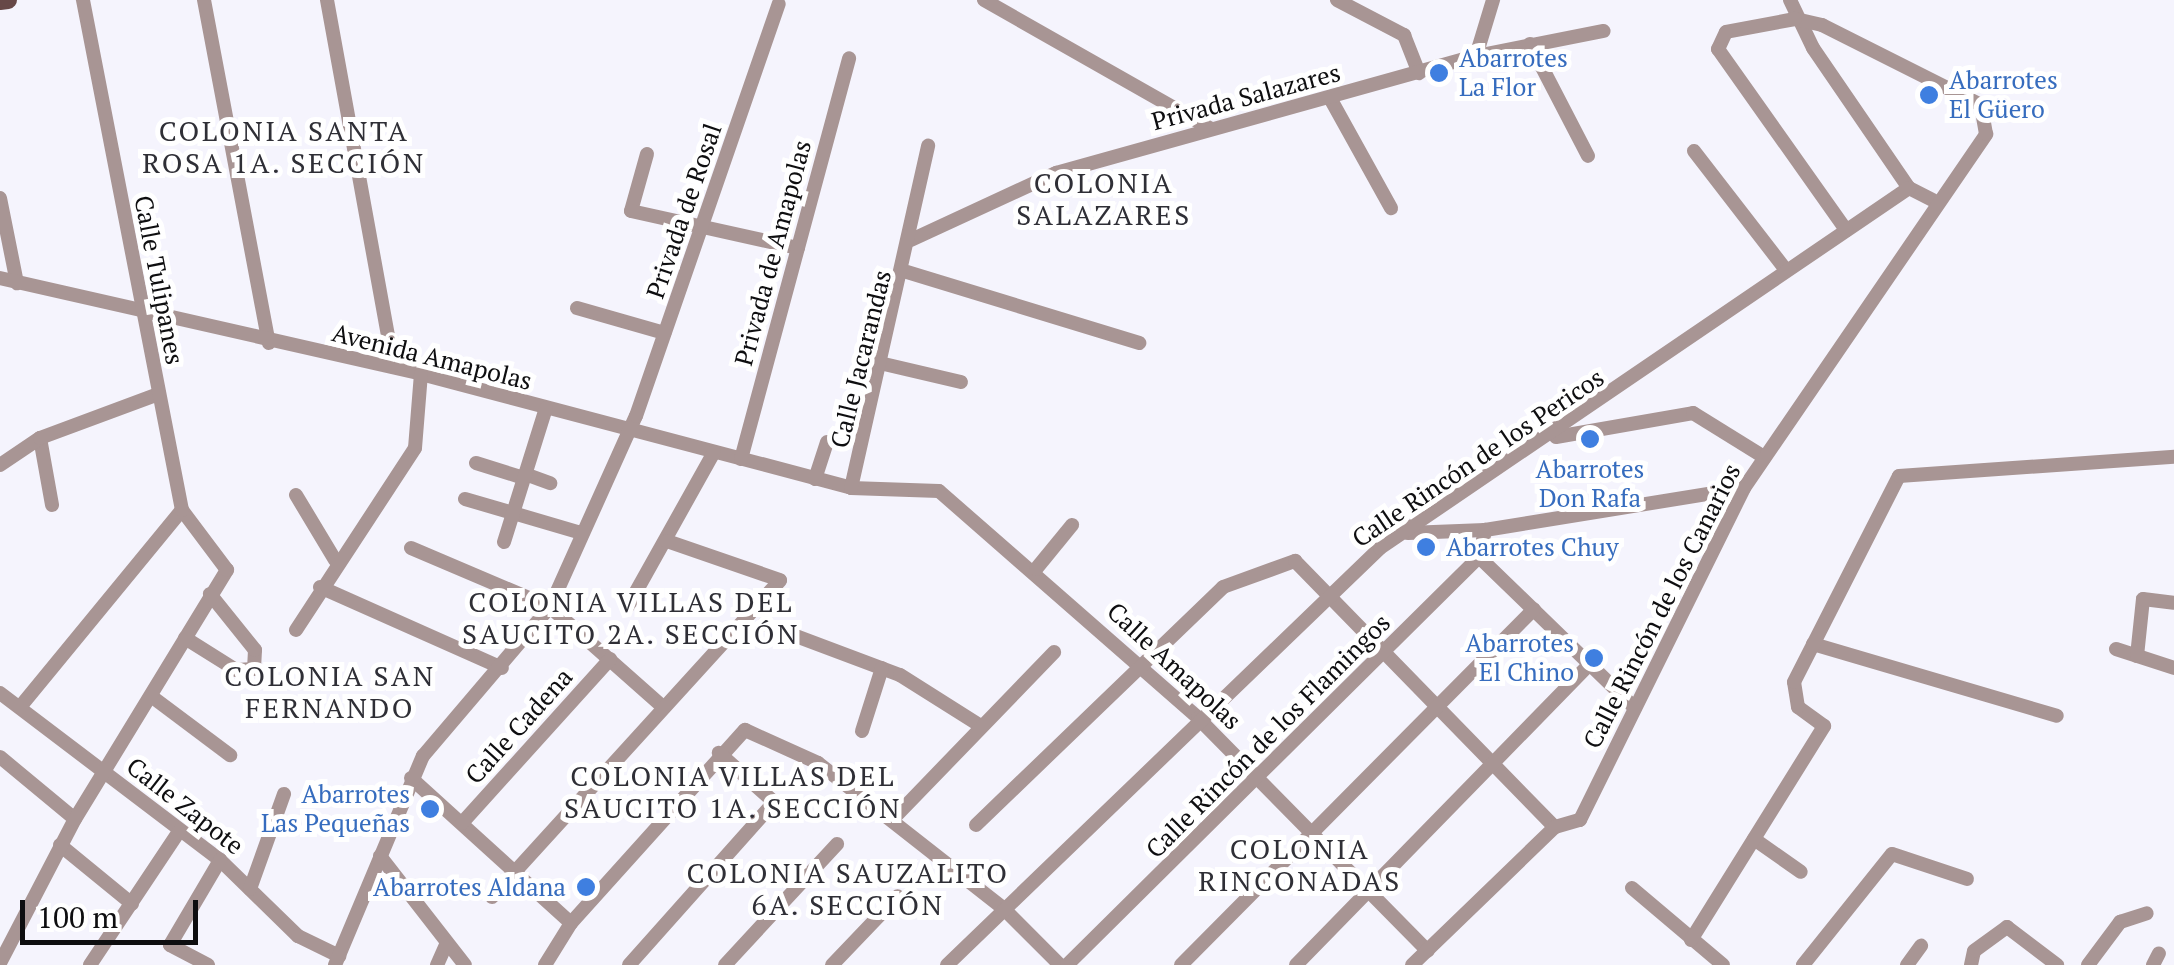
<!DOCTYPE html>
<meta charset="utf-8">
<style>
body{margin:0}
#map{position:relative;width:2174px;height:965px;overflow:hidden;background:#f5f4fd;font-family:"PT Serif",serif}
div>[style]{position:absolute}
.minor>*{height:14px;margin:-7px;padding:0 7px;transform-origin:7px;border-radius:7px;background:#a89594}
.major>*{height:18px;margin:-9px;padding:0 9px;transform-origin:9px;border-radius:9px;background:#674847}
.dots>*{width:28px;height:28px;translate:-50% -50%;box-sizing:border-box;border:5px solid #fff;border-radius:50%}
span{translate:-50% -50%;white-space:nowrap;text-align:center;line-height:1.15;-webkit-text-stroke:10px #fff;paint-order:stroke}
.shop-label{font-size:25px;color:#366cbe}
.left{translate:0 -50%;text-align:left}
.right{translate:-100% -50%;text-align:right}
.street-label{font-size:25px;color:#0e0e10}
.neighbourhood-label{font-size:28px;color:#2f2f36;letter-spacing:2.5px}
.scale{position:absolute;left:20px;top:900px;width:178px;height:45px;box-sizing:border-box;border:5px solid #0e0e10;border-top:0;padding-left:12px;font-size:30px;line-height:35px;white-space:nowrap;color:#0e0e10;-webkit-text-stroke:8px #fff;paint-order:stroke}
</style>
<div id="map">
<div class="minor">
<i style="left:204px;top:0;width:349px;rotate:79.3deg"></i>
<i style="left:327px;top:0;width:373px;rotate:79.7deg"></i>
<i style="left:984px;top:0;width:261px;rotate:29.6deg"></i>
<i style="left:1337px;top:0;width:76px;rotate:27.6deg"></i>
<i style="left:1404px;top:35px;width:41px;rotate:68.5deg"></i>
<i style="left:1790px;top:0;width:53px;rotate:64.4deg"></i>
<i style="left:1813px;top:48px;width:170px;rotate:55.6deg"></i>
<i style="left:1909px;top:188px;width:27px;rotate:27deg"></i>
<i style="left:1530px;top:44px;width:126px;rotate:62.6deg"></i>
<i style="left:1476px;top:56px;width:59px;rotate:-73.1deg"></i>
<i style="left:1330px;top:98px;width:126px;rotate:61deg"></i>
<i style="left:1694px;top:151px;width:150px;rotate:52.3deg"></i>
<i style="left:647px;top:154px;width:59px;rotate:105.7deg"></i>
<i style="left:631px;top:211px;width:171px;rotate:12.5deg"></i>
<i style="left:0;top:198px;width:87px;rotate:78.7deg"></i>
<i style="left:911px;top:240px;width:160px;rotate:-24.8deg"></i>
<i style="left:1056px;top:173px;width:436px;rotate:-15.6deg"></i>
<i style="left:1476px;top:56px;width:130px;rotate:-11.1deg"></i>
<i style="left:907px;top:272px;width:243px;rotate:17deg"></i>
<i style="left:0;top:278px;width:432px;rotate:12.8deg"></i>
<i style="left:421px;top:374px;width:445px;rotate:14.8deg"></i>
<i style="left:851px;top:488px;width:88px;rotate:2deg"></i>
<i style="left:939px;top:491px;width:344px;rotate:41.2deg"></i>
<i style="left:1198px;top:718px;width:327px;rotate:45.4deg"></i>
<i style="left:577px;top:308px;width:91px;rotate:15.9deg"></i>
<i style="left:884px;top:364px;width:79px;rotate:13.2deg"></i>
<i style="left:1556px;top:437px;width:139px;rotate:-9.9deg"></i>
<i style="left:1693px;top:413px;width:84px;rotate:31.8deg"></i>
<i style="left:40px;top:438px;width:68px;rotate:79.8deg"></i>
<i style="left:741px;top:459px;width:415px;rotate:-74.9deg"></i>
<i style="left:476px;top:463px;width:50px;rotate:17.4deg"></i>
<i style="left:0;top:465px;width:48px;rotate:-34deg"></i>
<i style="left:40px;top:438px;width:126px;rotate:-20.4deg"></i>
<i style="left:525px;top:474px;width:27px;rotate:20deg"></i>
<i style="left:815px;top:479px;width:39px;rotate:-72deg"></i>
<i style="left:851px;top:488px;width:351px;rotate:-77.3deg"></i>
<i style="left:296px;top:495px;width:76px;rotate:59deg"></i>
<i style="left:465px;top:499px;width:118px;rotate:16.3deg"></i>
<i style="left:1408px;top:533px;width:77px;rotate:-2.2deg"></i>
<i style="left:1485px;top:530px;width:262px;rotate:-9.2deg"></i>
<i style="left:504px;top:542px;width:140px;rotate:-72.6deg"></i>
<i style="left:411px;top:548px;width:151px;rotate:23deg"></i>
<i style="left:550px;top:607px;width:152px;rotate:41.5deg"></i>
<i style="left:1479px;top:557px;width:217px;rotate:44.1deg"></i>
<i style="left:1036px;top:569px;width:57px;rotate:-50.7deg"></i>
<i style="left:320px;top:587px;width:199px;rotate:24deg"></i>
<i style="left:628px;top:606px;width:176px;rotate:-60.8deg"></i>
<i style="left:764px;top:624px;width:145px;rotate:20.6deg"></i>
<i style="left:900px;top:675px;width:93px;rotate:32.3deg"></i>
<i style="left:296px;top:630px;width:217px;rotate:-56.8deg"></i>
<i style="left:415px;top:448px;width:74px;rotate:-85.4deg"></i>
<i style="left:185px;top:638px;width:60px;rotate:32.1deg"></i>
<i style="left:236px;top:670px;width:18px;rotate:-3deg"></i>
<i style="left:254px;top:669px;width:19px;rotate:-87deg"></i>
<i style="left:255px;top:650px;width:72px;rotate:-128.8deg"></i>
<i style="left:1813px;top:644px;width:254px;rotate:16.4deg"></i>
<i style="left:2116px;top:649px;width:61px;rotate:18.1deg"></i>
<i style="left:2137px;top:656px;width:57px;rotate:-84deg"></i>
<i style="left:2143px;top:599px;width:31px;rotate:7deg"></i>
<i style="left:0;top:693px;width:276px;rotate:37.2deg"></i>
<i style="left:220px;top:860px;width:109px;rotate:44.3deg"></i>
<i style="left:298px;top:936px;width:46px;rotate:26deg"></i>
<i style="left:151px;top:696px;width:99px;rotate:36.8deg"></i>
<i style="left:20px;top:707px;width:255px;rotate:-50.6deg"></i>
<i style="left:862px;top:731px;width:66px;rotate:-72.4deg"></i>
<i style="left:0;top:757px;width:97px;rotate:39.6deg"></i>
<i style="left:411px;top:778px;width:216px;rotate:42.2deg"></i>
<i style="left:893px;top:819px;width:232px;rotate:-46deg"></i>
<i style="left:462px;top:823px;width:221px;rotate:-47.9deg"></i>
<i style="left:976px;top:825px;width:343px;rotate:-43.9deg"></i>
<i style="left:1223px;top:587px;width:77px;rotate:-19.9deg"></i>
<i style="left:1295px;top:561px;width:372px;rotate:45.7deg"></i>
<i style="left:1754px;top:839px;width:57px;rotate:35.1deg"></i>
<i style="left:60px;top:845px;width:93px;rotate:39.3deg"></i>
<i style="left:380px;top:856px;width:138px;rotate:52.1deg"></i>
<i style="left:1632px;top:888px;width:119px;rotate:40.2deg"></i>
<i style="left:250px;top:889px;width:101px;rotate:-70.3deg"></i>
<i style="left:492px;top:897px;width:428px;rotate:-47.7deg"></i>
<i style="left:780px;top:580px;width:120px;rotate:-161deg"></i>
<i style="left:1691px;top:940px;width:252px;rotate:-58.1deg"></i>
<i style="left:1824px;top:726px;width:32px;rotate:-144deg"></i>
<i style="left:1798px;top:707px;width:25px;rotate:-99deg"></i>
<i style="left:1794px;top:682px;width:231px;rotate:-63deg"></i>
<i style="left:1899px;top:476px;width:276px;rotate:-4deg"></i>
<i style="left:0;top:963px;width:162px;rotate:-62.5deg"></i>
<i style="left:75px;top:819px;width:292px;rotate:-58.6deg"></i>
<i style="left:227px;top:570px;width:75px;rotate:-126.9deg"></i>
<i style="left:182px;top:510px;width:520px;rotate:-100.99deg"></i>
<i style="left:90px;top:965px;width:162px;rotate:-56.3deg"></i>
<i style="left:208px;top:965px;width:43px;rotate:-152.2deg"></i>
<i style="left:170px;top:945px;width:99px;rotate:-59.5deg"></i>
<i style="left:335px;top:965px;width:227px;rotate:-67.2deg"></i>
<i style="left:423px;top:756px;width:196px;rotate:-49.6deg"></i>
<i style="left:550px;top:607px;width:209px;rotate:-65.8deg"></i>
<i style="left:636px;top:416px;width:436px;rotate:-70.9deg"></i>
<i style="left:437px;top:965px;width:24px;rotate:-66deg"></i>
<i style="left:545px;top:965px;width:49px;rotate:-58.2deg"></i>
<i style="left:571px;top:923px;width:260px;rotate:-48deg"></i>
<i style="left:745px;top:730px;width:80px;rotate:24.3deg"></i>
<i style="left:818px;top:763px;width:236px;rotate:38.1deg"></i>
<i style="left:1004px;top:909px;width:79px;rotate:45deg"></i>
<i style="left:629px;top:965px;width:218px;rotate:-48.3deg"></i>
<i style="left:774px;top:802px;width:74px;rotate:-138.3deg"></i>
<i style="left:725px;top:965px;width:165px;rotate:-47.2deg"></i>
<i style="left:832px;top:965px;width:95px;rotate:-46.3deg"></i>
<i style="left:947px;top:965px;width:601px;rotate:-43.92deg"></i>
<i style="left:1380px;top:548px;width:640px;rotate:-34.24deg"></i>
<i style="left:1067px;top:965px;width:580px;rotate:-44.72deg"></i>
<i style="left:1479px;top:557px;width:28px;rotate:-77deg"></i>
<i style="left:1181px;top:965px;width:501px;rotate:-45.24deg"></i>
<i style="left:1296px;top:965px;width:419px;rotate:-45.7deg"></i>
<i style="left:1412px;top:965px;width:199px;rotate:-44deg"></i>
<i style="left:1555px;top:827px;width:26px;rotate:-16deg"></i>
<i style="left:1580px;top:820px;width:370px;rotate:-63.7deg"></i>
<i style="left:1744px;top:488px;width:429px;rotate:-55.6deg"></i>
<i style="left:1986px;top:134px;width:29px;rotate:-100deg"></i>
<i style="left:1981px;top:105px;width:178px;rotate:-153.3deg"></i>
<i style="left:1822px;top:25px;width:28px;rotate:-167deg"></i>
<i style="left:1795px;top:19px;width:70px;rotate:169.3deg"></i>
<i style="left:1726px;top:32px;width:19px;rotate:115deg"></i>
<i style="left:1718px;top:49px;width:222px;rotate:54.7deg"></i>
<i style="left:1803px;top:965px;width:142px;rotate:-51.3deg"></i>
<i style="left:1892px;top:854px;width:79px;rotate:18.4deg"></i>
<i style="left:1907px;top:965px;width:24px;rotate:-54deg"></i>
<i style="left:1971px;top:965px;width:14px;rotate:-78deg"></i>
<i style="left:1974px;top:951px;width:41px;rotate:-36deg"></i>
<i style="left:2007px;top:927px;width:63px;rotate:37.2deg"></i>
<i style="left:2088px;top:965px;width:54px;rotate:-53.3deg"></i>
<i style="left:2120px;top:922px;width:28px;rotate:-18deg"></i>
<i style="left:2153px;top:965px;width:13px;rotate:-63deg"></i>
</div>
<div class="major">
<i style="left:0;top:1px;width:8px;rotate:-7deg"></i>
</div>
<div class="dots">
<i style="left:1439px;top:73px;background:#3f7fe0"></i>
<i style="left:1929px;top:95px;background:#3f7fe0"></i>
<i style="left:1590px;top:439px;background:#3f7fe0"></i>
<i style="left:1426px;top:547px;background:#3f7fe0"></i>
<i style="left:1594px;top:658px;background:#3f7fe0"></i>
<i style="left:430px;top:809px;background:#3f7fe0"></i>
<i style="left:586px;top:887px;background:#3f7fe0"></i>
</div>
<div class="shop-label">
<span class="left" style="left:1459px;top:73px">Abarrotes<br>La Flor</span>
<span class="left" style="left:1949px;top:95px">Abarrotes<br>El Güero</span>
<span style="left:1590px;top:484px">Abarrotes<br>Don Rafa</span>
<span class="left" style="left:1446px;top:547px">Abarrotes Chuy</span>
<span class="right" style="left:1574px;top:658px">Abarrotes<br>El Chino</span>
<span class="right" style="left:410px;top:809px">Abarrotes<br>Las Pequeñas</span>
<span class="right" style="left:566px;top:887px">Abarrotes Aldana</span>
</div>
<div class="street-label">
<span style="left:1246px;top:97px;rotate:-15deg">Privada Salazares</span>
<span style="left:684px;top:211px;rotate:-71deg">Privada de Rosal</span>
<span style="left:773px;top:253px;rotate:-75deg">Privada de Amapolas</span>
<span style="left:159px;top:280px;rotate:79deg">Calle Tulipanes</span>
<span style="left:432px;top:357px;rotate:14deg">Avenida Amapolas</span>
<span style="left:861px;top:359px;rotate:-76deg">Calle Jacarandas</span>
<span style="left:1478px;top:458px;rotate:-34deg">Calle Rincón de los Pericos</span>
<span style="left:1662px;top:606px;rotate:-63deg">Calle Rincón de los Canarios</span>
<span style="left:1174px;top:666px;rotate:43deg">Calle Amapolas</span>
<span style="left:519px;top:726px;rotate:-48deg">Calle Cadena</span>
<span style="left:1268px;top:736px;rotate:-45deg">Calle Rincón de los Flamingos</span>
<span style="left:185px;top:806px;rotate:38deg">Calle Zapote</span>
</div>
<div class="neighbourhood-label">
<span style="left:284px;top:147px">COLONIA SANTA<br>ROSA 1A. SECCIÓN</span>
<span style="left:1104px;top:199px">COLONIA<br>SALAZARES</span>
<span style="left:631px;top:618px">COLONIA VILLAS DEL<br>SAUCITO 2A. SECCIÓN</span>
<span style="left:330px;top:692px">COLONIA SAN<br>FERNANDO</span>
<span style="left:733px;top:792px">COLONIA VILLAS DEL<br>SAUCITO 1A. SECCIÓN</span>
<span style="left:1300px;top:865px">COLONIA<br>RINCONADAS</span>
<span style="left:848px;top:889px">COLONIA SAUZALITO<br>6A. SECCIÓN</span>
</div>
<div class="scale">100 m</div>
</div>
